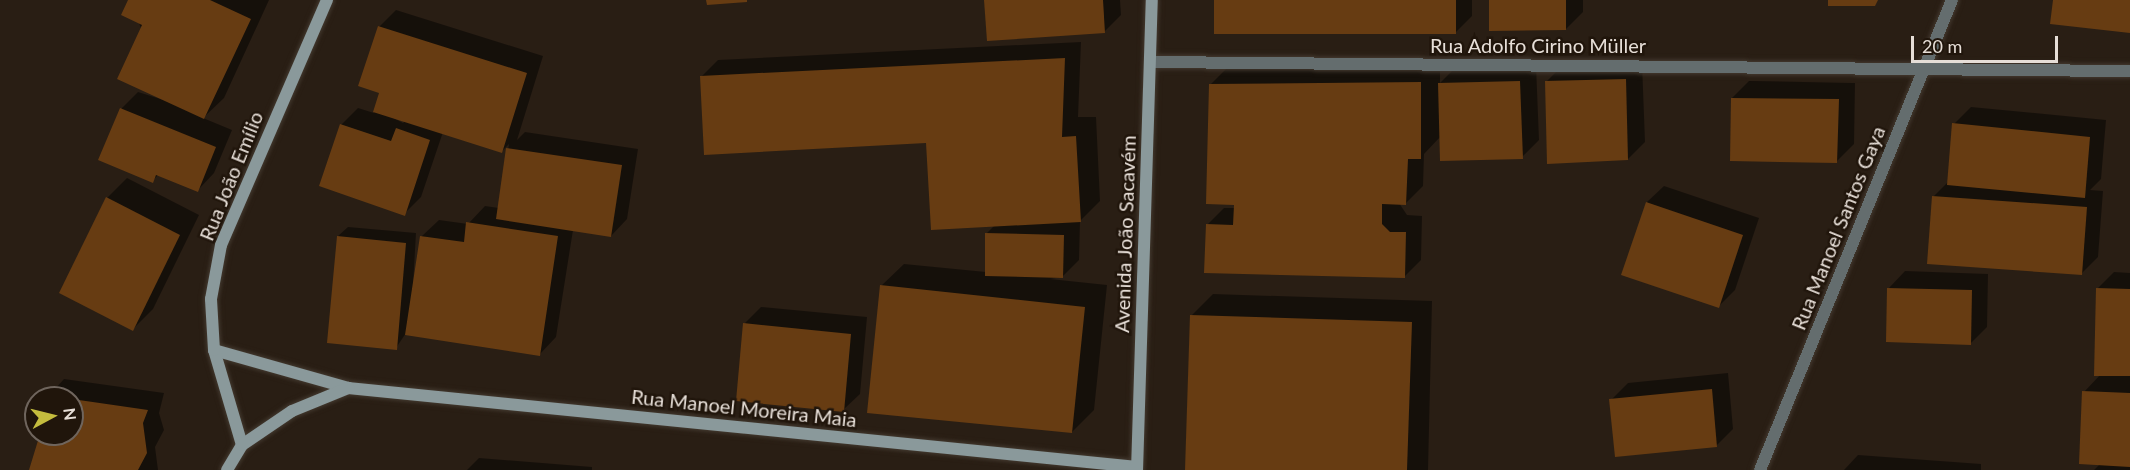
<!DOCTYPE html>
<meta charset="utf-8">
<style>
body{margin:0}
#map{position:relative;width:2130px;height:470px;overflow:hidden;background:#291e14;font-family:Lato,sans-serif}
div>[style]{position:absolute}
.shadow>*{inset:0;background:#0007}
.building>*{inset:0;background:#673c12}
.roads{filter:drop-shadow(0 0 2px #43392f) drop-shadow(0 0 2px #43392f)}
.street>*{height:12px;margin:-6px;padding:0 6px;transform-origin:6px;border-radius:6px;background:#646d6e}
.secondary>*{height:12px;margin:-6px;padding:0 6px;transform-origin:6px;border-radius:6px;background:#8a999b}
span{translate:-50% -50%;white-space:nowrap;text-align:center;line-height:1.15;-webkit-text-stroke:5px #20150b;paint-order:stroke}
.street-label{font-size:20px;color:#e6ded7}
.north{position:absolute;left:24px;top:386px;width:60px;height:60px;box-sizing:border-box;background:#20150b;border:2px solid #6f655d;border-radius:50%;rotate:83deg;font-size:16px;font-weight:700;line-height:24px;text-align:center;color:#e6ded7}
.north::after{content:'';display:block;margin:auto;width:21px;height:27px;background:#c4bc3e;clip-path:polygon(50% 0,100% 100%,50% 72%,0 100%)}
.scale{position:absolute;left:1911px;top:36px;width:147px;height:27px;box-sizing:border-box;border:3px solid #e6ded7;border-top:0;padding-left:8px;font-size:18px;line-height:21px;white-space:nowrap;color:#e6ded7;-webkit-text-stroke:4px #20150b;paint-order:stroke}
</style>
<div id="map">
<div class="shadow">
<i style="clip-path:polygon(130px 0,269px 0,224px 98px,203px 118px,232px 130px,214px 173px,198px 190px,159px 174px,152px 181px,100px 160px,122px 108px,138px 92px,170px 102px)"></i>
<i style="clip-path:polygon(986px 0,1120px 0,1121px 15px,1104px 32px)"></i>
<i style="clip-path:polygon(1215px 0,1472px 0,1472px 16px,1455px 33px)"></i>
<i style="clip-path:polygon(1491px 0,1583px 0,1583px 12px,1566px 29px)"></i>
<i style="clip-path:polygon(evenodd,396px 10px,543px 56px,517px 140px,525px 132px,638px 149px,627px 219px,611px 236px,573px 230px,556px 337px,540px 354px,406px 333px,396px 348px,338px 236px,348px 227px,416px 233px,412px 303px,422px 236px,439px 220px,468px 224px,485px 206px,499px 208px,509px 144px,502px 151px,443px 132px,421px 197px,404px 214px,341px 125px,358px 108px,374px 113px,381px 92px,379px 27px,396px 10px,388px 115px,405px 121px,403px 123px,388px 115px)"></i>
<i style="clip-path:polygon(1081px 42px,1078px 117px,1096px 117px,1100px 201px,1080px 221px,1079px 260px,1062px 277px,1050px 279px,1107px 285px,1094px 410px,1072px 432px,881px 286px,904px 264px,986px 272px,987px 233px,995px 225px,928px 142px,701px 77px,718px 60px)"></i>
<i style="clip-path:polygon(1440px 62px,1440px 83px,1456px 67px,1536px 65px,1539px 140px,1522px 157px,1441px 136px,1424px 154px,1423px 186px,1406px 203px,1399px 203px,1407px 215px,1422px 216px,1421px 260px,1404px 277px,1207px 225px,1224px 208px,1235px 208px,1211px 84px,1231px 64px)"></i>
<i style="clip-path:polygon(1642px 63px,1645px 142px,1628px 159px,1546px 82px,1563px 65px)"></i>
<i style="clip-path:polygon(1749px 81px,1855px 83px,1854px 144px,1837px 161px,1732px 98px)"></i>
<i style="clip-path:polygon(1971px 107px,2106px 120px,2101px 179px,2090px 190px,2103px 191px,2098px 257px,2081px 274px,1933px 197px,1949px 181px,1954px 124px)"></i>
<i style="clip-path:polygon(127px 178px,199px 215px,153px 309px,133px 329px,107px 198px)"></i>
<i style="clip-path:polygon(1664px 186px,1759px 218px,1735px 290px,1718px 307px,1647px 202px)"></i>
<i style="clip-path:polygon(1905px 271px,1988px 274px,1987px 327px,1970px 344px,1889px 288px)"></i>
<i style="clip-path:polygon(2114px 272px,2130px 273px,2130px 470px,2094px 470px,2100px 464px,2084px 392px,2101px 374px,2097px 289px)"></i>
<i style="clip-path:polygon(1213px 294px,1432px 301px,1428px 470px,1187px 470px,1191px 316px)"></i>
<i style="clip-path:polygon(761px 307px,867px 317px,860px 394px,843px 410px,745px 323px)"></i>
<i style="clip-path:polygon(1728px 373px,1733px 429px,1716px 446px,1611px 400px,1628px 383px)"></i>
<i style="clip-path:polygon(64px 379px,164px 393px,159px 413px,164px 430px,155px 447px,158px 470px,33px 470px,40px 434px,72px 434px,72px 398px,47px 398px)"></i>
<i style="clip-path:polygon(1858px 455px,1981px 464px,1981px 470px,1844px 470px)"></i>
<i style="clip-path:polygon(479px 458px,592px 467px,592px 470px,467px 470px)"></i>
</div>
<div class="building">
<i style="clip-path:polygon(128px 0,210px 0,251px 19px,204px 119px,117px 79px,142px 25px,121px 15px)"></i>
<i style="clip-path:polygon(706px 0,747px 0,747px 2px,707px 5px)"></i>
<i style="clip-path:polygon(984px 0,1103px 0,1105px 33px,987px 41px)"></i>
<i style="clip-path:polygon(1214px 0,1456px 0,1456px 34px,1214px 34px)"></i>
<i style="clip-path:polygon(1489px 0,1566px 0,1566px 30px,1489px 31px)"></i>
<i style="clip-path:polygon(1828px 0,1878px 0,1875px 6px,1828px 6px)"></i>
<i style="clip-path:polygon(2053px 0,2130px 0,2130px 33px,2050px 24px)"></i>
<i style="clip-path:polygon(378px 26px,527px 73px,502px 153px,373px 112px,379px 93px,358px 86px)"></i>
<i style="clip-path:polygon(1065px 58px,1062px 137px,1076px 136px,1081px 222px,931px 230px,926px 143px,704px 155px,700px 76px)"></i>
<i style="clip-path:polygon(1626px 79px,1628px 160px,1547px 164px,1545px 81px)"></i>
<i style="clip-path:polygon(1520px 81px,1523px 159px,1440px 161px,1438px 83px)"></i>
<i style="clip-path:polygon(1421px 82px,1421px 159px,1408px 159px,1406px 205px,1382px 204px,1382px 224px,1390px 232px,1406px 232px,1405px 278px,1204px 273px,1206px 224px,1233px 225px,1234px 205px,1206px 204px,1209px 84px)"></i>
<i style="clip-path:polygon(1731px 98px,1839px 99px,1837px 163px,1730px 161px)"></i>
<i style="clip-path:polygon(120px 108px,216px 147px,198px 192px,156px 175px,153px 183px,98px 160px)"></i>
<i style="clip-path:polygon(1952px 123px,2090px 137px,2085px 198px,1947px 185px)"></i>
<i style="clip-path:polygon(340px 124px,391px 141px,396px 128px,430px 140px,405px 216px,319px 186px)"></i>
<i style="clip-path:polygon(506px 148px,622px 165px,611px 237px,496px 219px)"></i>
<i style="clip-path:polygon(1932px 196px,2087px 207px,2082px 275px,1927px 264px)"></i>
<i style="clip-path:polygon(106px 197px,180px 235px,133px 331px,59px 293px)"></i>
<i style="clip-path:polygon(1646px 202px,1743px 235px,1719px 308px,1621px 275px)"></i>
<i style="clip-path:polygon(466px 222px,558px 236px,540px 356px,405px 335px,420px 236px,464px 242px)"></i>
<i style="clip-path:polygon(985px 233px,1064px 235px,1063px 278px,985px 276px)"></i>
<i style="clip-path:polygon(337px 236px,406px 243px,397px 350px,327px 343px)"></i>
<i style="clip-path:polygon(880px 285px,1085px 307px,1072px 433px,867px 413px)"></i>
<i style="clip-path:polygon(1887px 288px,1972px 290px,1971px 345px,1886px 342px)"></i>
<i style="clip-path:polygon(2096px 288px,2130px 289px,2130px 376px,2094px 376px)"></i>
<i style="clip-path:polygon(1190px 315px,1412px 322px,1407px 470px,1185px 470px)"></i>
<i style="clip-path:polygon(743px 323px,851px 334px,844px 412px,736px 401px)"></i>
<i style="clip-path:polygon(1712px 389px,1717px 447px,1615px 457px,1609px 399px)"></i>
<i style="clip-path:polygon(2082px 391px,2130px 393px,2130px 467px,2079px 464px)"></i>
<i style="clip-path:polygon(72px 399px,148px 410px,143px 423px,147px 453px,138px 470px,29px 470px,40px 434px,72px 434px)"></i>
</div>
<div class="roads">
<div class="street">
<i style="left:1151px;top:62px;width:979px;rotate:0.53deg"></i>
<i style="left:1760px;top:470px;width:508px;rotate:-67.78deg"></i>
</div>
<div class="secondary">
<i style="left:214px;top:350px;width:139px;rotate:15.8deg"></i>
<i style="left:348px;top:388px;width:793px;rotate:5.72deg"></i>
<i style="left:242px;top:445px;width:99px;rotate:-106.4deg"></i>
<i style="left:214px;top:350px;width:51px;rotate:-93.4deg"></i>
<i style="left:211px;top:299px;width:55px;rotate:-79.5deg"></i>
<i style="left:221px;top:245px;width:267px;rotate:-66.6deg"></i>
<i style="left:227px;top:470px;width:29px;rotate:-59deg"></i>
<i style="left:242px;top:445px;width:60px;rotate:-34.2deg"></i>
<i style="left:292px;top:411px;width:61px;rotate:-22.3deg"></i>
<i style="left:1137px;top:470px;width:470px;rotate:-88.2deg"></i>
</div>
</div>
<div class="street-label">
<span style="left:1538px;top:45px">Rua Adolfo Cirino Müller</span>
<span style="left:231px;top:176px;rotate:-68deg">Rua João Emílio</span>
<span style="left:1838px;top:228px;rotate:-68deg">Rua Manoel Santos Gaya</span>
<span style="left:1125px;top:234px;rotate:-88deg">Avenida João Sacavém</span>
<span style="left:744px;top:408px;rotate:6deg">Rua Manoel Moreira Maia</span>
</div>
<div class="north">N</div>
<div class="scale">20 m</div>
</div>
